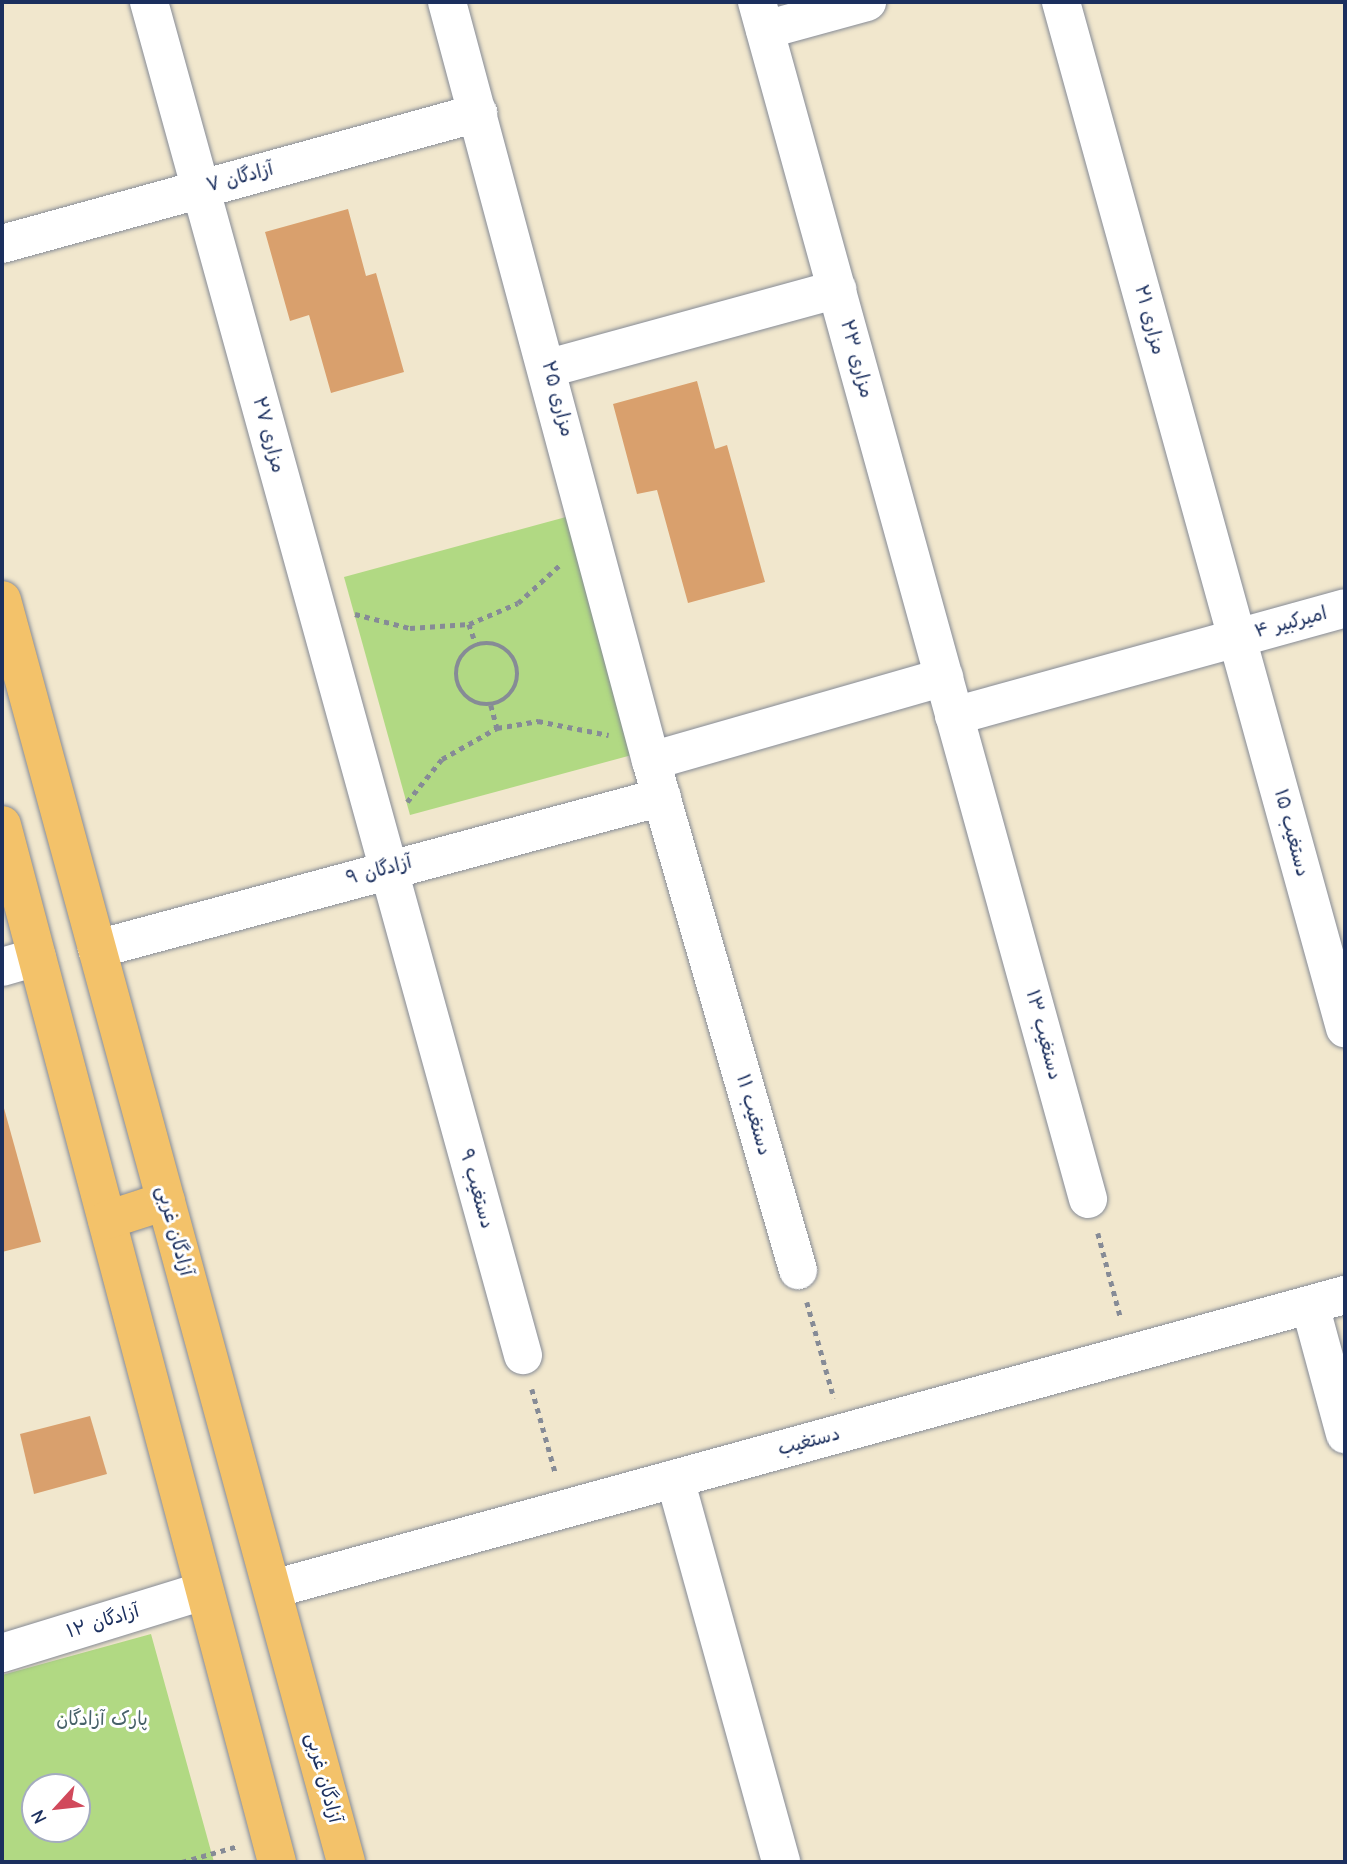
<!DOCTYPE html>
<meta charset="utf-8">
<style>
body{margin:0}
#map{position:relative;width:1347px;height:1864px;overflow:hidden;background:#f1e7cd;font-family:"Comic Neue","Playpen Sans Arabic",sans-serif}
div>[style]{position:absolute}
.green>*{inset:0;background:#b1d983}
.building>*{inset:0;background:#d9a06d}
.path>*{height:4.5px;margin-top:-2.25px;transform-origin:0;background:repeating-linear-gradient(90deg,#868b96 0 5px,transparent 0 10px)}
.path>.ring{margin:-2.25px;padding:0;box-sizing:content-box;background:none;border:4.5px solid #868b96;border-radius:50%}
.roads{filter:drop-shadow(0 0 2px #868b96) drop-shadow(0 0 2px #868b96)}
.minor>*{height:38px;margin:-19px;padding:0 19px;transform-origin:19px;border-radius:19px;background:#fff}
.major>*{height:38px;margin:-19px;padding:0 19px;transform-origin:19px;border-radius:19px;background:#f3c26a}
span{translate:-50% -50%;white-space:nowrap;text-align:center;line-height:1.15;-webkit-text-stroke:6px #fff;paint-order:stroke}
.street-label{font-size:19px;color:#1b2f5e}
.park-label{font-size:19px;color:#486269}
.frame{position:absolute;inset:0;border:4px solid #1b2f5e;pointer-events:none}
.north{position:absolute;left:21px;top:1773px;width:70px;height:70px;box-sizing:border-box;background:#fff;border:2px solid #a4acbf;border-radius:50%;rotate:243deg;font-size:19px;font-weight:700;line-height:28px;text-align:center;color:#1b2f5e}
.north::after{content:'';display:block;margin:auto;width:24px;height:32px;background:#d1495b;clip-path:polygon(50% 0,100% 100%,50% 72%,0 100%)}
</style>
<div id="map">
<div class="green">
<i style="clip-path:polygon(577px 514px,643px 752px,410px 815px,344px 577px)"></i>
<i style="clip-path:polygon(evenodd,151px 1634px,214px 1862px,2px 1862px,2px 1675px,151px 1634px,35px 1787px,77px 1787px,77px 1829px,35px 1829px,35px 1787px)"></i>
</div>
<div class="building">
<i style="clip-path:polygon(348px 209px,366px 276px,376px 273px,404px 372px,331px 393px,309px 315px,290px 321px,265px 232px)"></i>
<i style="clip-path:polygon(697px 381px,715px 449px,727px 445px,765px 582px,688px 603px,657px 490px,637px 494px,613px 404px)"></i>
<i style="clip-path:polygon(2px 1101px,41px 1242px,2px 1252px)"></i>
<i style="clip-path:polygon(90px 1416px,107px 1474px,34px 1494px,20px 1434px)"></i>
</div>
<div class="path">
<i style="left:355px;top:614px;width:57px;rotate:14.3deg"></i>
<i style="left:410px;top:628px;width:59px;rotate:-3.9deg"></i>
<i style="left:469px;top:624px;width:53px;rotate:-23.2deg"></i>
<i style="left:518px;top:603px;width:59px;rotate:-42.3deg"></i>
<i style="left:469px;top:624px;width:21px;rotate:71deg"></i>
<i class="ring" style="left:456px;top:643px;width:57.5px;height:57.5px"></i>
<i style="left:491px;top:705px;width:24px;rotate:75deg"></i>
<i style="left:407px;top:802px;width:55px;rotate:-50.9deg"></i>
<i style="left:442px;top:759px;width:63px;rotate:-29.4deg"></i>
<i style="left:497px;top:728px;width:42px;rotate:-9.7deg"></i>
<i style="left:538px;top:721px;width:72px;rotate:11.2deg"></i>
<i style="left:1098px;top:1233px;width:89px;rotate:75deg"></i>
<i style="left:807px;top:1302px;width:100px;rotate:74.3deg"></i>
<i style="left:532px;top:1389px;width:89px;rotate:74.4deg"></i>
<i style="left:182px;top:1862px;width:58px;rotate:-15.9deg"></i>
</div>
<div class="roads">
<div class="minor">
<i style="left:149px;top:2px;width:1404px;rotate:74.55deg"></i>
<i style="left:447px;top:2px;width:786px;rotate:74.96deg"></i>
<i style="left:651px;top:761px;width:530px;rotate:73.89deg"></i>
<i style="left:757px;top:2px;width:1242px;rotate:74.54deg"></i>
<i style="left:1061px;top:2px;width:1065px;rotate:74.53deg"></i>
<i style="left:765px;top:30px;width:106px;rotate:-15.4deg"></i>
<i style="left:2px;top:244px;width:494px;rotate:-15.4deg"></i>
<i style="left:549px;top:368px;width:299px;rotate:-15.3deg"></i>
<i style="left:954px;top:716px;width:406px;rotate:-15.4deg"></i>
<i style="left:651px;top:761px;width:305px;rotate:-16deg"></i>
<i style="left:97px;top:949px;width:585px;rotate:-15.06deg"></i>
<i style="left:2px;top:967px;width:36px;rotate:-16deg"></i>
<i style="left:1310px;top:1305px;width:134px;rotate:74.8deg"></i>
<i style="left:675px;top:1479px;width:397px;rotate:74.5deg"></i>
<i style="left:273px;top:1589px;width:1112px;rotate:-15.34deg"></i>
<i style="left:2px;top:1653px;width:211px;rotate:-17.1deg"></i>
</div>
<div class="major">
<i style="left:2px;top:600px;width:1308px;rotate:74.75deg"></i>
<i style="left:2px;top:825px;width:1073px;rotate:75.15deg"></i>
<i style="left:107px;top:1220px;width:62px;rotate:-17.9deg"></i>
</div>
</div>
<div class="street-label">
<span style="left:240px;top:178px;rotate:-15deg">آزادگان ۷</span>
<span style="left:1149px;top:320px;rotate:75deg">مزاری ۲۱</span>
<span style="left:856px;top:359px;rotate:75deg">مزاری ۲۳</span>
<span style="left:557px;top:399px;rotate:75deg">مزاری ۲۵</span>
<span style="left:268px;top:435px;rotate:75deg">مزاری ۲۷</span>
<span style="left:1291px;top:623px;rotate:-15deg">امیرکبیر ۴</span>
<span style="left:1291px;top:833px;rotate:75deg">دستغیب ۱۵</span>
<span style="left:379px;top:871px;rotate:-15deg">آزادگان ۹</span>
<span style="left:1043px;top:1035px;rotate:75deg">دستغیب ۱۳</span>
<span style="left:753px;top:1115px;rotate:74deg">دستغیب ۱۱</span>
<span style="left:476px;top:1189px;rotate:74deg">دستغیب ۹</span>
<span style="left:174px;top:1231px;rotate:75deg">آزادگان غربی</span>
<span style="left:809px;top:1442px;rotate:-15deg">دستغیب</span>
<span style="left:103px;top:1622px;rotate:-17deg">آزادگان ۱۲</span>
<span style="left:323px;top:1778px;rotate:75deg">آزادگان غربی</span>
</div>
<div class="park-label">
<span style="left:102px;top:1720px">پارک آزادگان</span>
</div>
<div class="frame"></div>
<div class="north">N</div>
</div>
